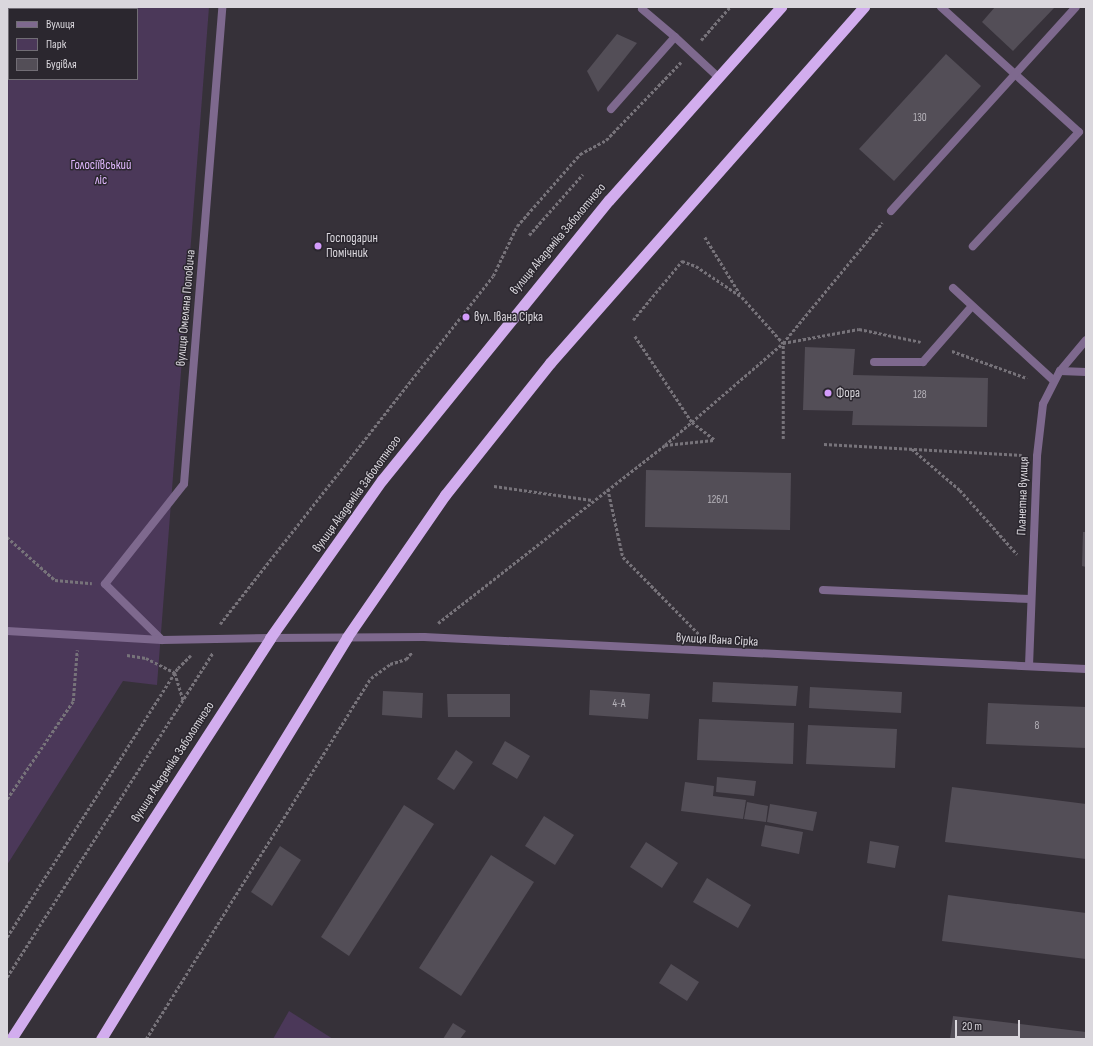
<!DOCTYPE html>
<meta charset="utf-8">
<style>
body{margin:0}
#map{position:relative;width:1093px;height:1046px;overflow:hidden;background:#363139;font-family:"Sofia Sans Condensed",sans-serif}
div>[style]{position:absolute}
.green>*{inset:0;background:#4b3859}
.building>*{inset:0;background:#534e57}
.path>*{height:2.5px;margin-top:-1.25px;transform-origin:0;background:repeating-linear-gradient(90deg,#77737a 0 3px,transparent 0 5px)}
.service>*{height:8px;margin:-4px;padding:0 4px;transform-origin:4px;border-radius:4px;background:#7e698e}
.minor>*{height:8px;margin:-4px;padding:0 4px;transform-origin:4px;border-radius:4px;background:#7e698e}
.tertiary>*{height:8px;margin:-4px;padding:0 4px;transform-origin:4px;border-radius:4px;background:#7e698e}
.trunk>*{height:11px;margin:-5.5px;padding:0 5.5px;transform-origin:5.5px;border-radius:5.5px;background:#d2adee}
.dots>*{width:11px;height:11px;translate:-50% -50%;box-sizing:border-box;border:2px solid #2b272f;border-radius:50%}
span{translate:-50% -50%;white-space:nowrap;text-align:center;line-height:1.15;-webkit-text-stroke:3px #2b272f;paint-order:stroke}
.number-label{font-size:11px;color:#b8b5bc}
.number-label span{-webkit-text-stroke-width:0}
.park-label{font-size:13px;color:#e0b8fe}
.poi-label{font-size:13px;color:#dad7dd}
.left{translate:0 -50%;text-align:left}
.street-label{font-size:13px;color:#dad7dd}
.frame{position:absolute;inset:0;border:8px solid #dad7dd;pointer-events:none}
.legend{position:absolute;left:8px;top:8px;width:130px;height:72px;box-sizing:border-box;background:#2b272f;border:1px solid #716d75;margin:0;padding:5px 7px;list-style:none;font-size:12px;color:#dad7dd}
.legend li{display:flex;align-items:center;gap:8px;height:20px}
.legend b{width:20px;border:1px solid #716d75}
.scale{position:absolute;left:955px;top:1020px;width:65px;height:18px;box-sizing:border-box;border:2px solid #dad7dd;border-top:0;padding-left:5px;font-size:12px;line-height:14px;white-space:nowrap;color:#dad7dd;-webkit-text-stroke:3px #2b272f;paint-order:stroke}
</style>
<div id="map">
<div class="green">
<i style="clip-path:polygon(evenodd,7px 7px,209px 7px,157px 685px,123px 681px,7px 865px,7px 7px,9px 9px,137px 9px,137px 79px,9px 79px,9px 9px)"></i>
<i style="clip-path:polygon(289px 1011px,333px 1039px,273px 1039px)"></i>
</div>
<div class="building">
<i style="clip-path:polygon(995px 7px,1055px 7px,1013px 51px,982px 22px)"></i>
<i style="clip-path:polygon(617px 34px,637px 43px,598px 92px,587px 71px)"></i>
<i style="clip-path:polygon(946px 54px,981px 86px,894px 181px,859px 149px)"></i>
<i style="clip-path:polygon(805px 347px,855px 349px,853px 375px,988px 378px,987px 427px,852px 425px,853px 411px,803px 410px)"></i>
<i style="clip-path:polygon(646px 470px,791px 473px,790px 530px,645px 527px)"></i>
<i style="clip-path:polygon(1083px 532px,1086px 532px,1086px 567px,1082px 566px)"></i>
<i style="clip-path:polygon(713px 682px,798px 686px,796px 706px,712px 702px)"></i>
<i style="clip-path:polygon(810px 687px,902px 692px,901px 713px,809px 708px)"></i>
<i style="clip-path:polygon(590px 690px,650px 694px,648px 719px,589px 715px)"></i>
<i style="clip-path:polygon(383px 691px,423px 693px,422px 718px,382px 715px)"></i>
<i style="clip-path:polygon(447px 694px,510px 694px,510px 717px,448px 717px)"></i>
<i style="clip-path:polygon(988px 703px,1086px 707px,1086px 748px,986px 744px)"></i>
<i style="clip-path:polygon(699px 719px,794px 723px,793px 764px,697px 760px)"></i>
<i style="clip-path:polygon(808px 725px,897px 729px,895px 768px,806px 764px)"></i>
<i style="clip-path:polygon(505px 741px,530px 756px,517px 779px,492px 764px)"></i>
<i style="clip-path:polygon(456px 750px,473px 762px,454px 790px,437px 779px)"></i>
<i style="clip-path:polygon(717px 777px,756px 781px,754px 796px,716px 792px)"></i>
<i style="clip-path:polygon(685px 782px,714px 786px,713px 796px,746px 800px,743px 819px,681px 811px)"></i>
<i style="clip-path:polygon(952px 787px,1086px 804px,1086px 859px,945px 842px)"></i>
<i style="clip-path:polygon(747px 802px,768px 806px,766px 822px,744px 819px)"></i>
<i style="clip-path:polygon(770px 804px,817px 812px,813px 831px,767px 822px)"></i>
<i style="clip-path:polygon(404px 805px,434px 824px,349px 956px,321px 937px)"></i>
<i style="clip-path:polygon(544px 816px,574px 835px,555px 865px,525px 846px)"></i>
<i style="clip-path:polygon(765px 825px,803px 832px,799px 854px,761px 846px)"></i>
<i style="clip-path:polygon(870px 841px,899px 846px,895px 868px,867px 863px)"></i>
<i style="clip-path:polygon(646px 842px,678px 863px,662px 888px,630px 867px)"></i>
<i style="clip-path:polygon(280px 846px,301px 860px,272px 906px,251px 892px)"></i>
<i style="clip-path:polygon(491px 855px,534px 882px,461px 996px,419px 968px)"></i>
<i style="clip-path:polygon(707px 878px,751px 905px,738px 928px,693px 902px)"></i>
<i style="clip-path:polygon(948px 895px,1086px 913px,1086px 959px,942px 941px)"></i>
<i style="clip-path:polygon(671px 964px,699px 982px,687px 1001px,659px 983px)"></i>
<i style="clip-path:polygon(953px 1016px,1086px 1032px,1086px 1039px,950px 1039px)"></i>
<i style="clip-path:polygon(453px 1023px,466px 1031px,460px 1039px,443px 1039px)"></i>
</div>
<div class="path">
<i style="left:701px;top:40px;width:44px;rotate:-48.7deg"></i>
<i style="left:529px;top:235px;width:81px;rotate:-48.5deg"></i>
<i style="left:705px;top:237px;width:67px;rotate:58.4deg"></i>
<i style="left:633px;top:320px;width:77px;rotate:-50.3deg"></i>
<i style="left:682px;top:261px;width:15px;rotate:20deg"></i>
<i style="left:696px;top:266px;width:55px;rotate:34deg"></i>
<i style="left:742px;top:297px;width:62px;rotate:48.3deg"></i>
<i style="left:783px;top:343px;width:156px;rotate:-50.5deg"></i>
<i style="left:635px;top:336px;width:103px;rotate:56.5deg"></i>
<i style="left:692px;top:422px;width:29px;rotate:38deg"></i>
<i style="left:952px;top:351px;width:80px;rotate:19.8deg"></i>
<i style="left:783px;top:439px;width:96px;rotate:-90deg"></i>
<i style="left:824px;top:444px;width:198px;rotate:3.2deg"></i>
<i style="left:665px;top:445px;width:49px;rotate:-5.8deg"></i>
<i style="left:912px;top:449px;width:63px;rotate:40.5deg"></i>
<i style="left:960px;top:490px;width:86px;rotate:48.3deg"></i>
<i style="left:494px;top:486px;width:99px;rotate:8.1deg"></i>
<i style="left:608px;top:489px;width:70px;rotate:77.6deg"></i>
<i style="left:623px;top:557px;width:110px;rotate:45.4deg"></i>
<i style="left:7px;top:537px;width:64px;rotate:41.9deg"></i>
<i style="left:55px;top:580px;width:37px;rotate:5deg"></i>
<i style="left:438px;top:623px;width:288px;rotate:-38.1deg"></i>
<i style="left:665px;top:445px;width:156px;rotate:-40.8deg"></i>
<i style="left:783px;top:343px;width:77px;rotate:-10.4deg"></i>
<i style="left:859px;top:329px;width:63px;rotate:11.8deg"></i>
<i style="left:220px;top:624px;width:442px;rotate:-51.9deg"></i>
<i style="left:493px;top:276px;width:55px;rotate:-64.4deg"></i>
<i style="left:517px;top:226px;width:96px;rotate:-48.8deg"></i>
<i style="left:580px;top:154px;width:30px;rotate:-28deg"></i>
<i style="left:606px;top:140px;width:108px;rotate:-46.1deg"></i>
<i style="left:127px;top:655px;width:19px;rotate:9deg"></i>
<i style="left:146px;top:658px;width:33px;rotate:27deg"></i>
<i style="left:175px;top:673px;width:28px;rotate:73deg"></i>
<i style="left:7px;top:799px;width:118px;rotate:-56deg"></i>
<i style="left:73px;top:701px;width:51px;rotate:-85.5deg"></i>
<i style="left:7px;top:937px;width:319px;rotate:-57.6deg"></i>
<i style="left:178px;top:668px;width:18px;rotate:-45deg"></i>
<i style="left:7px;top:977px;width:384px;rotate:-57.6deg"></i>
<i style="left:146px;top:1039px;width:425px;rotate:-58.1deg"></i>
<i style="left:371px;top:678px;width:24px;rotate:-36deg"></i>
<i style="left:390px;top:664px;width:17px;rotate:-17deg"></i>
<i style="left:406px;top:659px;width:9px;rotate:-49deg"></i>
</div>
<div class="service">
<i style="left:941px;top:7px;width:186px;rotate:42.2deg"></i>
<i style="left:1079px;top:132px;width:156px;rotate:132.9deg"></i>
<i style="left:642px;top:9px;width:43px;rotate:40.3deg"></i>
<i style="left:611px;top:109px;width:96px;rotate:-48.4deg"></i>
<i style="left:675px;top:37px;width:59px;rotate:42.9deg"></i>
<i style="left:891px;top:211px;width:275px;rotate:-47.8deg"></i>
<i style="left:953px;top:288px;width:137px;rotate:42.6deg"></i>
<i style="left:874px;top:362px;width:49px"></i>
<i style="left:923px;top:362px;width:74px;rotate:-48.8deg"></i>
<i style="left:823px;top:590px;width:208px;rotate:2.5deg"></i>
<i style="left:162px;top:640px;width:80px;rotate:-135.5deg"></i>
<i style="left:105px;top:584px;width:127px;rotate:-51.7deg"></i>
<i style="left:184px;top:484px;width:479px;rotate:-85.4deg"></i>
</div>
<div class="minor">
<i style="left:1060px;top:371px;width:26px;rotate:2deg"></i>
<i style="left:7px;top:631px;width:155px;rotate:3.3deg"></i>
<i style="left:162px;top:640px;width:108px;rotate:-1.1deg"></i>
<i style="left:1029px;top:666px;width:210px;rotate:-87.8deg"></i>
<i style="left:1037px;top:456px;width:52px;rotate:-83.4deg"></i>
<i style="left:1043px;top:404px;width:37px;rotate:-63deg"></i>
<i style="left:1060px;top:371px;width:40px;rotate:-50deg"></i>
</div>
<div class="tertiary">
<i style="left:270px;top:638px;width:154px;rotate:-0.4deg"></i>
<i style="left:424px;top:637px;width:663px;rotate:2.77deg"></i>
</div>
<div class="trunk">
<i style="left:11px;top:1039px;width:477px;rotate:-57.1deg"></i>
<i style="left:270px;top:638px;width:194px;rotate:-54.7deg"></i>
<i style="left:382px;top:480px;width:360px;rotate:-51deg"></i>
<i style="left:609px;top:200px;width:259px;rotate:-48.3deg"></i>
<i style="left:101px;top:1039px;width:471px;rotate:-58.5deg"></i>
<i style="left:347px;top:637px;width:173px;rotate:-55.4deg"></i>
<i style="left:445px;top:495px;width:169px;rotate:-51.5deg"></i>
<i style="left:550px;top:363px;width:475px;rotate:-48.6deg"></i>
</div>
<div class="dots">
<i style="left:318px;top:246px;background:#d49cfc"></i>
<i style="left:466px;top:317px;background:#d49cfc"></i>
<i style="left:828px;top:393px;background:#d49cfc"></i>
</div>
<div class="number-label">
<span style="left:920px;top:118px">130</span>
<span style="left:920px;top:395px">128</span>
<span style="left:718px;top:500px">126/1</span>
<span style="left:619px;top:704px">4-А</span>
<span style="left:1037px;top:726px">8</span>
</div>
<div class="park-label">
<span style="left:101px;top:173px">Голосіївський<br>ліс</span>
</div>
<div class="poi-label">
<span class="left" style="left:326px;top:246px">Господарин<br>Помічник</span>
<span class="left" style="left:474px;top:317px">вул. Івана Сірка</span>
<span class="left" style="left:836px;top:393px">Фора</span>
</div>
<div class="street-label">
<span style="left:558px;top:239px;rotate:-50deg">вулиця Академіка Заболотного</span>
<span style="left:186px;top:308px;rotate:-85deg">вулиця Омеляна Поповича</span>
<span style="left:357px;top:494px;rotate:-54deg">вулиця Академіка Заболотного</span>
<span style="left:1023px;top:496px;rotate:-88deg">Планетна вулиця</span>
<span style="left:717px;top:640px;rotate:3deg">вулиця Івана Сірка</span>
<span style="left:173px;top:762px;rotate:-57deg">вулиця Академіка Заболотного</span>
</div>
<div class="frame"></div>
<ul class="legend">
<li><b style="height:5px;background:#7e698e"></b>Вулиця</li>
<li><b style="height:11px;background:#4b3859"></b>Парк</li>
<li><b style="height:11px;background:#534e57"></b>Будівля</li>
</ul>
<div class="scale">20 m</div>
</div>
